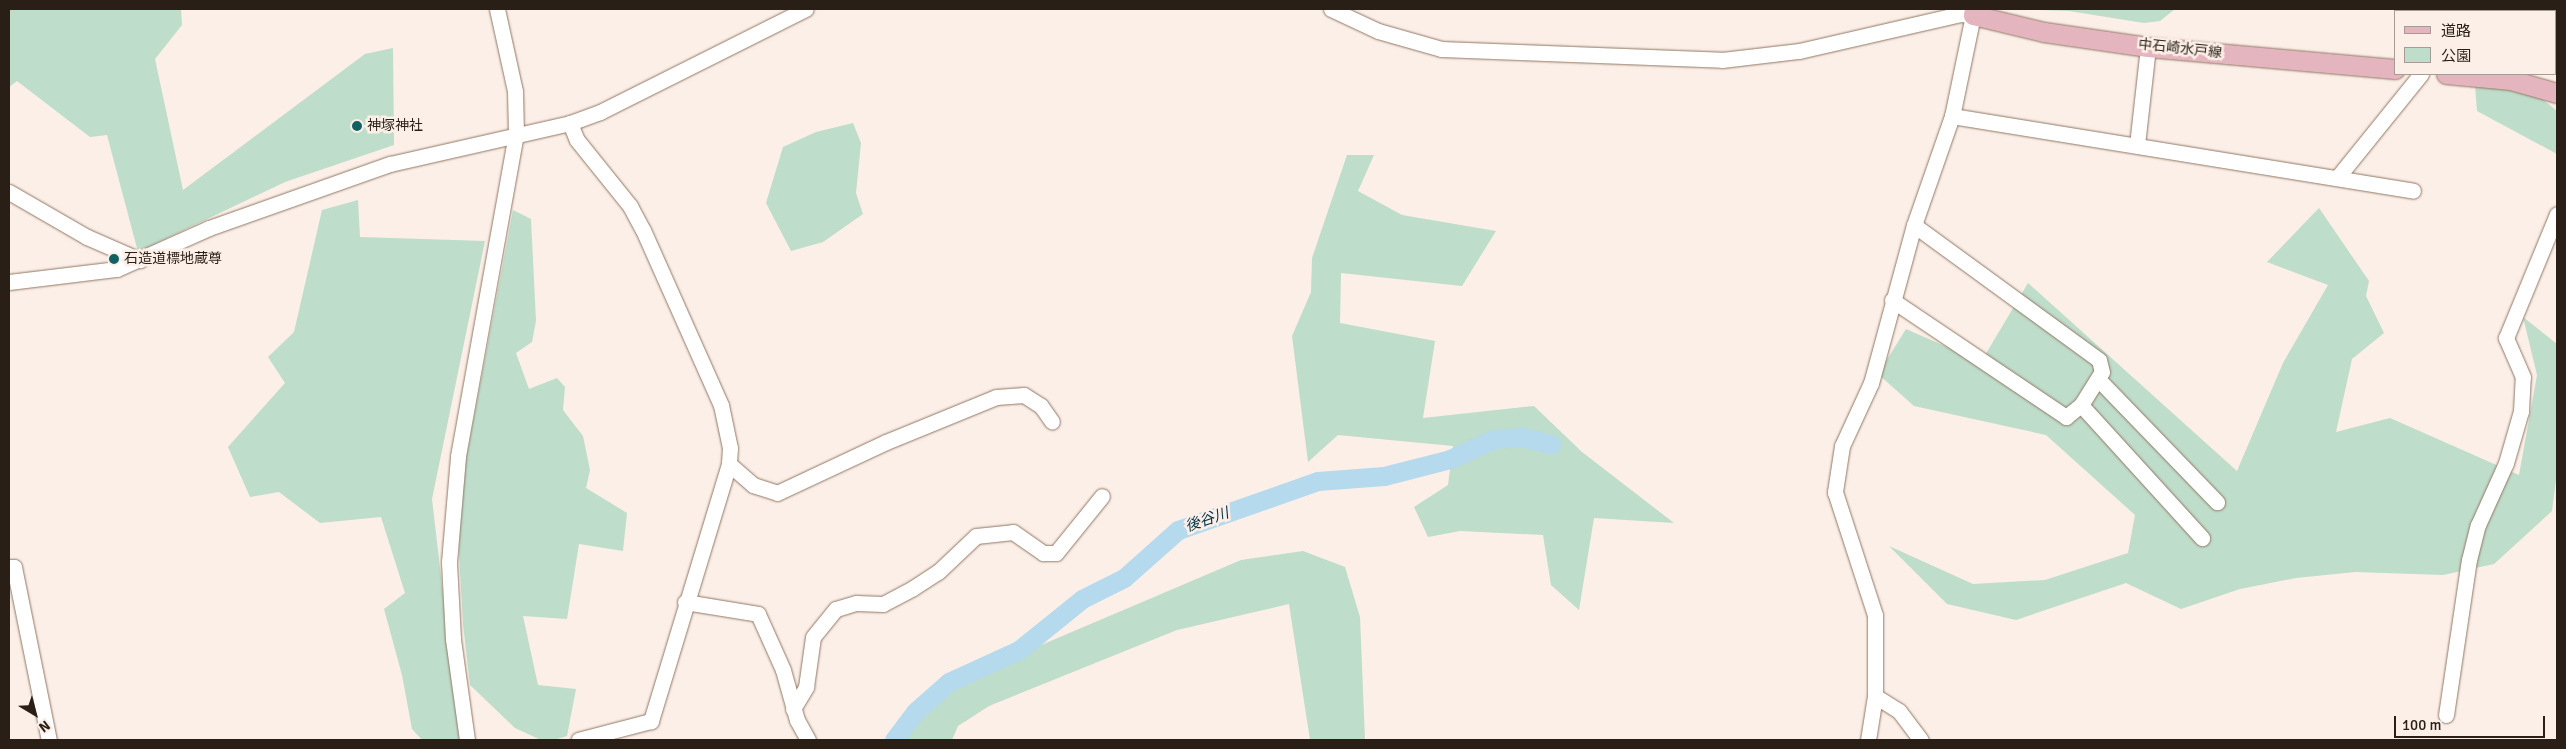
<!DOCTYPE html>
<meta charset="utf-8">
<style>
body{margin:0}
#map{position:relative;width:2566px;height:749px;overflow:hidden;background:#fbefe7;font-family:Signika,"Noto Sans JP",sans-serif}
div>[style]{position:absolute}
.green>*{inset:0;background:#beddca}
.river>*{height:19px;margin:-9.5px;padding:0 9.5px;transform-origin:9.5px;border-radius:9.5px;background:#b5d9ed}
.roads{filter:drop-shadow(0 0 1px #917765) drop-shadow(0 0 1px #917765)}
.minor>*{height:15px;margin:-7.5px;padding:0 7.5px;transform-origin:7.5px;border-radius:7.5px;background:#fff}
.major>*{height:19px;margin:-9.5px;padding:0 9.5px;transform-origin:9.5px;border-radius:9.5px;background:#e5b5bf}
.dots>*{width:14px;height:14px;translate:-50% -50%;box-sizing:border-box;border:2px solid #fbefe7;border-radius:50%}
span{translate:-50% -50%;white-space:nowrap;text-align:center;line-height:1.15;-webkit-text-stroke:5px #fbefe7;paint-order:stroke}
.street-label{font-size:14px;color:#291f17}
.poi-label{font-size:14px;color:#291f17}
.left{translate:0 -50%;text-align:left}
.water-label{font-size:15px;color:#033449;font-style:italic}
.frame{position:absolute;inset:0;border:10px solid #291f17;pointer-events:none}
.legend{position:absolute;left:2394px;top:10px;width:162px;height:65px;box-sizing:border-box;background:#fbefe7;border:1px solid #a79c94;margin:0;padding:6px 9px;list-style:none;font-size:15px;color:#291f17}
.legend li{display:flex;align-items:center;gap:10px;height:25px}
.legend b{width:25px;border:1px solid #a79c94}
.north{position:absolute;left:10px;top:689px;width:50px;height:50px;-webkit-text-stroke:4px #fbefe7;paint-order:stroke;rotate:143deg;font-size:14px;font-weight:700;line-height:20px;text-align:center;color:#291f17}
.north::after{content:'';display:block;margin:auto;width:18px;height:22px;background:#291f17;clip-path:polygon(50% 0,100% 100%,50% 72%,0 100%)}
.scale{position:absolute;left:2394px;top:716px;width:151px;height:22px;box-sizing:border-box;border:2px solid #291f17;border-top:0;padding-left:6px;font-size:15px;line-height:18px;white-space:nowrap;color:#291f17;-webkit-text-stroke:4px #fbefe7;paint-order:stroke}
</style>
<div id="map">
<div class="green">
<i style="clip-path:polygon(9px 9px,181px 9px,182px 25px,155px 59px,183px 190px,365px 54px,393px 48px,394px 145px,285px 182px,138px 252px,107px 135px,90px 137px,17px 81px,9px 87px)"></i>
<i style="clip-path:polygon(2012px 9px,2175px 9px,2160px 21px,2144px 23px,2069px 11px)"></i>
<i style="clip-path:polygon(2475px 85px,2536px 94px,2557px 111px,2557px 154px,2477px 111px)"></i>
<i style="clip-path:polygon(853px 123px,861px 143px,856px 193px,863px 214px,823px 242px,791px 251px,766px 203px,783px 147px,816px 132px)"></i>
<i style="clip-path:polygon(1347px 155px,1374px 155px,1358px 191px,1402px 215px,1496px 231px,1462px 286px,1341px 273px,1340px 323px,1435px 341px,1423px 418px,1534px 406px,1582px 452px,1674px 523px,1594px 518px,1579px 610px,1551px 585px,1543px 535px,1460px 531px,1428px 537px,1414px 507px,1448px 485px,1453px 446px,1338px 435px,1308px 462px,1292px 336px,1311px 292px,1312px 258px)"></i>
<i style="clip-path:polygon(358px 200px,360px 237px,485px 241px,432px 499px,460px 740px,422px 740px,412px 729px,402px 675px,384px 609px,405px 593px,381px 517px,320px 523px,279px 492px,250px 497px,228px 447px,285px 383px,268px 357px,294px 332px,322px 210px)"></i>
<i style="clip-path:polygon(2319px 208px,2369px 281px,2366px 296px,2384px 333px,2352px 359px,2336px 432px,2390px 418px,2519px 475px,2537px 375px,2523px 317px,2557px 344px,2557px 472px,2552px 511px,2494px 564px,2443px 575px,2355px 572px,2296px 578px,2240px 589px,2181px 609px,2126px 583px,2016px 620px,1947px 604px,1889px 546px,1973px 584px,2045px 580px,2128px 553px,2135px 515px,2046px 435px,1914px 406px,1878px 374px,1906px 329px,1981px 362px,2028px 283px,2237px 471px,2283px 363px,2328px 285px,2267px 262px)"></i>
<i style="clip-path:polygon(513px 210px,531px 219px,536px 321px,532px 342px,516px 353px,529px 389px,557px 378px,565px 387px,563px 410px,583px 436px,590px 470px,586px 488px,627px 513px,623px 551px,579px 544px,567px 619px,523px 616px,538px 685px,576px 689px,567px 736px,554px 740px,541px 740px,515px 728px,470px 685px,463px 624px,459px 554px,461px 486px)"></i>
<i style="clip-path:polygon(1303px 551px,1345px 567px,1360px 617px,1365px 740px,1310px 740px,1289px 604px,1177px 630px,989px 706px,958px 726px,952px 740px,899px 740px,925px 706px,954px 682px,1241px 560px)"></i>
</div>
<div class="river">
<i style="left:894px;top:740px;width:35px;rotate:-53deg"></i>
<i style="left:915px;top:712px;width:45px;rotate:-41.4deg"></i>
<i style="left:949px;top:682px;width:77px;rotate:-24.6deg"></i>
<i style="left:1019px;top:650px;width:81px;rotate:-39deg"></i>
<i style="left:1082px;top:599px;width:47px;rotate:-26.6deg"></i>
<i style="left:1124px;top:578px;width:72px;rotate:-41.6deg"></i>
<i style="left:1178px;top:530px;width:148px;rotate:-19.3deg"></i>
<i style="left:1318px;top:481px;width:66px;rotate:-4.3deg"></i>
<i style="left:1384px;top:476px;width:68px;rotate:-14.4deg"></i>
<i style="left:1450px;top:459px;width:48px;rotate:-24.4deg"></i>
<i style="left:1494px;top:439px;width:28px;rotate:-4deg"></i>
<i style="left:1522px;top:437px;width:30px;rotate:14deg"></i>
</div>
<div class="roads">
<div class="minor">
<i style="left:1331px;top:9px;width:52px;rotate:25.1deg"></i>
<i style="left:1378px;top:31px;width:66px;rotate:15.9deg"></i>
<i style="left:1441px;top:49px;width:281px;rotate:2.2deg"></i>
<i style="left:1722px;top:60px;width:78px;rotate:-6.7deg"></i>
<i style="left:1799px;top:51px;width:165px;rotate:-12.9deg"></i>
<i style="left:1960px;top:14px;width:13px;rotate:4deg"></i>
<i style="left:1973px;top:15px;width:103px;rotate:101.7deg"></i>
<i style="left:1952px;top:116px;width:115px;rotate:109.2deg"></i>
<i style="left:1914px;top:225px;width:164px;rotate:105.2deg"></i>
<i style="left:1871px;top:383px;width:69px;rotate:114.7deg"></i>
<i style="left:1842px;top:446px;width:47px;rotate:98.7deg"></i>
<i style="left:1835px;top:492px;width:129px;rotate:72deg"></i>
<i style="left:1875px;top:615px;width:81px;rotate:90deg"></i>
<i style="left:1875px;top:696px;width:45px;rotate:99deg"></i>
<i style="left:1952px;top:116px;width:467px;rotate:9.2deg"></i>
<i style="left:570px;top:123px;width:18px;rotate:68deg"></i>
<i style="left:577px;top:140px;width:85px;rotate:51.2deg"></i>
<i style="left:630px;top:206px;width:27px;rotate:62deg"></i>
<i style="left:643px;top:230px;width:192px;rotate:66deg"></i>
<i style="left:721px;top:405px;width:44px;rotate:78.2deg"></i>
<i style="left:730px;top:448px;width:16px;rotate:94deg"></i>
<i style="left:729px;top:464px;width:269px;rotate:106.9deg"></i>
<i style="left:651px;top:721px;width:75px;rotate:165.4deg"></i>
<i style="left:2137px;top:145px;width:99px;rotate:-83.6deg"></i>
<i style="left:2337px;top:178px;width:134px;rotate:-51.1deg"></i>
<i style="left:9px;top:192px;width:90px;rotate:30deg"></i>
<i style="left:87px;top:237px;width:58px;rotate:23.5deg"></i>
<i style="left:9px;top:282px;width:109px;rotate:-6.9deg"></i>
<i style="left:117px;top:269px;width:101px;rotate:-24deg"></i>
<i style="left:209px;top:228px;width:192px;rotate:-19.5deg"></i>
<i style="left:390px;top:164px;width:185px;rotate:-12.8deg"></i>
<i style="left:570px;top:123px;width:32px;rotate:-20deg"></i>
<i style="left:600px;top:112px;width:230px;rotate:-26.6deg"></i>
<i style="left:1892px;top:300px;width:210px;rotate:33.9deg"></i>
<i style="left:2066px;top:417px;width:19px;rotate:-39deg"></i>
<i style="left:2081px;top:405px;width:39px;rotate:-58deg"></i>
<i style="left:2102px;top:372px;width:12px;rotate:-104deg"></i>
<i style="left:2099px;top:360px;width:229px;rotate:-143.9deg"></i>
<i style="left:2099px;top:380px;width:170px;rotate:46deg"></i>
<i style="left:2081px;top:405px;width:180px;rotate:47.7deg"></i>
<i style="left:729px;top:464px;width:32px;rotate:41deg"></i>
<i style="left:753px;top:485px;width:25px;rotate:18deg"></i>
<i style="left:777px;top:493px;width:120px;rotate:-25.1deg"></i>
<i style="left:886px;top:442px;width:119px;rotate:-22.2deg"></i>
<i style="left:996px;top:397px;width:28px;rotate:-4deg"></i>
<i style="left:1024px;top:395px;width:20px;rotate:33deg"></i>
<i style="left:1041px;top:406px;width:19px;rotate:55deg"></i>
<i style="left:9px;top:567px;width:5px"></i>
<i style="left:14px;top:567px;width:177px;rotate:78.6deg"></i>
<i style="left:685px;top:602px;width:74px;rotate:9.3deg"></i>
<i style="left:758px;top:614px;width:61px;rotate:65.9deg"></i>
<i style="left:783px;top:670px;width:52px;rotate:74.4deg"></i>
<i style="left:797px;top:720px;width:23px;rotate:61deg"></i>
<i style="left:1875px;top:696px;width:28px;rotate:32deg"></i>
<i style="left:1899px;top:711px;width:36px;rotate:53deg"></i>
<i style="left:793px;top:709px;width:26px;rotate:-59deg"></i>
<i style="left:806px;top:687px;width:50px;rotate:-82deg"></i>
<i style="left:813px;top:637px;width:36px;rotate:-51deg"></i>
<i style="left:836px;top:609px;width:21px;rotate:-17deg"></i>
<i style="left:856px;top:603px;width:27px;rotate:2deg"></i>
<i style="left:883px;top:604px;width:34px;rotate:-28deg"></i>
<i style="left:913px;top:588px;width:30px;rotate:-33deg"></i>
<i style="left:938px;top:572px;width:52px;rotate:-43.5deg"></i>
<i style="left:976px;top:536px;width:37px;rotate:-6deg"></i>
<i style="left:1013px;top:532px;width:37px;rotate:35deg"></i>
<i style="left:1043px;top:553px;width:13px"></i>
<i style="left:1056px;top:553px;width:73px;rotate:-51.1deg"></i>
<i style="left:2446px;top:715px;width:157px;rotate:-81.6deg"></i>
<i style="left:2469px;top:560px;width:36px;rotate:-76deg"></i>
<i style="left:2478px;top:525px;width:68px;rotate:-65.7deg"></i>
<i style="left:2506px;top:463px;width:54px;rotate:-73.9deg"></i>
<i style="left:2521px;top:411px;width:34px;rotate:-87deg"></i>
<i style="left:2523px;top:377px;width:43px;rotate:-113.6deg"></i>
<i style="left:2506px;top:338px;width:134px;rotate:-67.6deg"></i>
<i style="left:467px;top:740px;width:102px;rotate:-97.9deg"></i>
<i style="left:453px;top:639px;width:77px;rotate:-93deg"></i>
<i style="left:449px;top:562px;width:106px;rotate:-85.1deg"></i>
<i style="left:458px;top:456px;width:326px;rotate:-79.8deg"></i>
<i style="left:516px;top:135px;width:44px;rotate:-91.3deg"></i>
<i style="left:515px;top:91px;width:84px;rotate:-102.4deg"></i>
</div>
<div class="major">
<i style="left:1974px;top:9px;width:6px;rotate:99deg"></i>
<i style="left:1973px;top:15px;width:73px;rotate:13.5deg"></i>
<i style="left:2044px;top:32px;width:105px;rotate:8.2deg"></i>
<i style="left:2148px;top:47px;width:248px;rotate:5.1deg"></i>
<i style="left:2446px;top:74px;width:65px;rotate:5.3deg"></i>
<i style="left:2511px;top:80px;width:48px;rotate:15.8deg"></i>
</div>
</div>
<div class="dots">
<i style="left:357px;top:126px;background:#106264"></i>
<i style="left:114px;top:259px;background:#106264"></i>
</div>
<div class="street-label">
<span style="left:2180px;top:49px;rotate:6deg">中石崎水戸線</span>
</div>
<div class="poi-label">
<span class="left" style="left:367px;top:126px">神塚神社</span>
<span class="left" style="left:124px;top:259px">石造道標地蔵尊</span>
</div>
<div class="water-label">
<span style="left:1207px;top:520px;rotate:-19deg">後谷川</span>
</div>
<div class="frame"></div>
<ul class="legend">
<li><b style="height:6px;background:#e5b5bf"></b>道路</li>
<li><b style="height:14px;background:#beddca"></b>公園</li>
</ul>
<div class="north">N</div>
<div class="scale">100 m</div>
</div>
